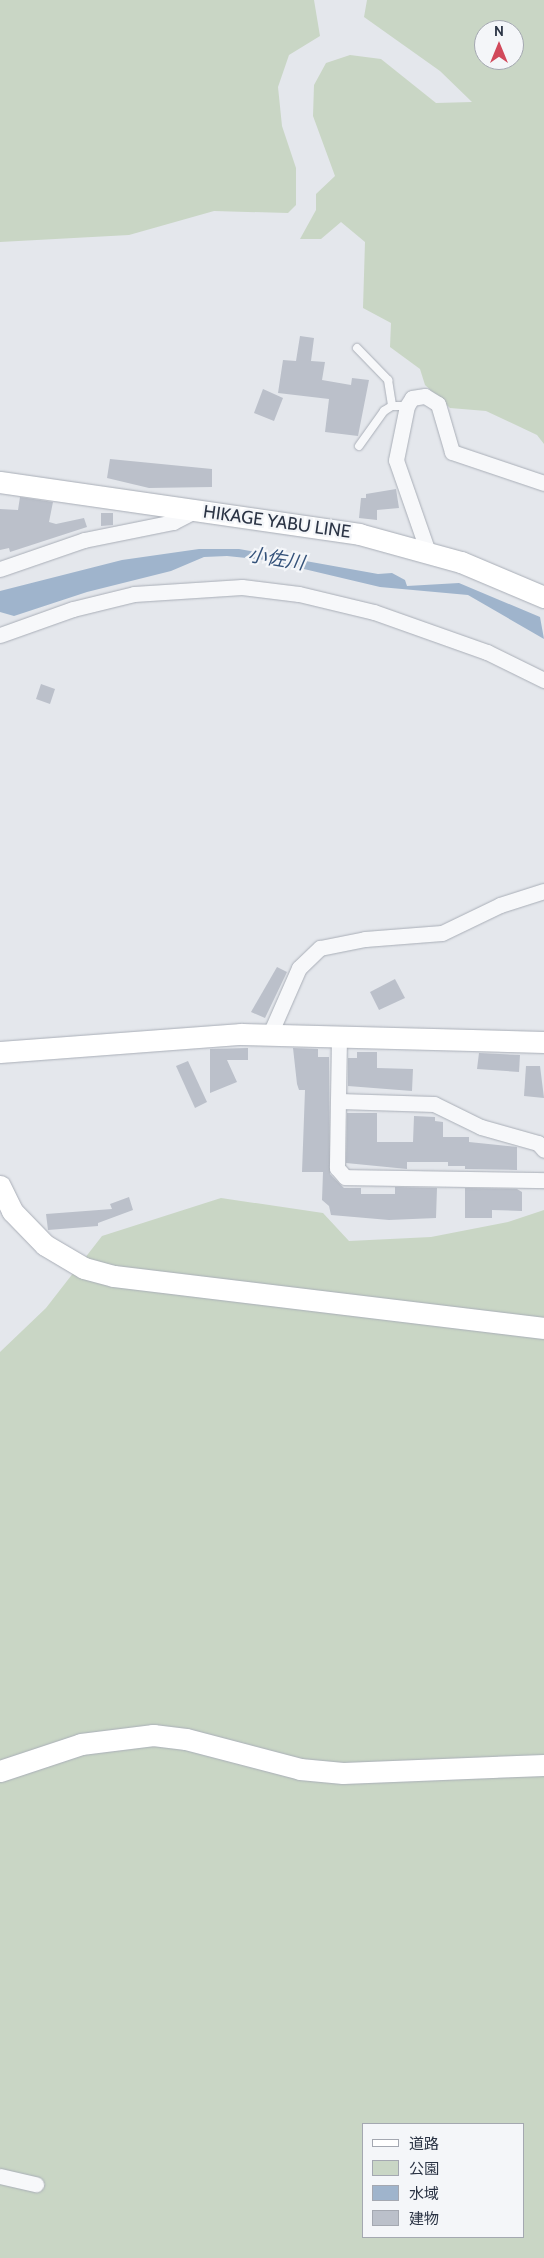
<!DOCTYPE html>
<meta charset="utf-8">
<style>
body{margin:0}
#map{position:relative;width:544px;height:2258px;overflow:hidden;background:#e4e7ec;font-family:Cabin,"Noto Sans JP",sans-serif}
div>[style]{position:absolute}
.green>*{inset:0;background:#c9d6c5}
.water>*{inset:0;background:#9fb4cc}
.building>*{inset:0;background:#bbc0ca}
.roads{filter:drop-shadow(0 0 1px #a9aeb7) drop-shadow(0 0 1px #a9aeb7)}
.lane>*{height:8px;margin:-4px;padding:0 4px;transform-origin:4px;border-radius:4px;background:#f7f8fa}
.street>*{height:15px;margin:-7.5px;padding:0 7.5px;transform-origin:7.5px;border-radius:7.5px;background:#f7f8fa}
.secondary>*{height:21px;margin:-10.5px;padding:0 10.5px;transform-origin:10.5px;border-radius:10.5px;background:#fff}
span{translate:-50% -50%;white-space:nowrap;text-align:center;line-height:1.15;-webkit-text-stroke:4.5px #f4f6f9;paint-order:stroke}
.street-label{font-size:18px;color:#2b3445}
.water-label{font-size:19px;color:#34527a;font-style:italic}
.legend{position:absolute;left:362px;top:2123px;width:162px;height:115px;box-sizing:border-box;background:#f4f6f9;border:1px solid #a4a8b1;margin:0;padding:6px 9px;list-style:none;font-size:15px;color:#2b3445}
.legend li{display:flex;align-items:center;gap:10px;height:25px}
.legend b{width:25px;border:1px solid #a4a8b1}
.north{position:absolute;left:474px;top:20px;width:50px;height:50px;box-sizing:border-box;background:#f4f6f9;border:1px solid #a4a8b1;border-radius:50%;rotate:0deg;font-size:14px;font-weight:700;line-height:20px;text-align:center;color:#2b3445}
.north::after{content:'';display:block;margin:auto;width:18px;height:22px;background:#d1495b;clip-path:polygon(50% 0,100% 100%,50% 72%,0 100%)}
</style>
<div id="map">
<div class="green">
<i style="clip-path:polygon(0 0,314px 0,320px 36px,289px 55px,278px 87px,282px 126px,296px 168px,296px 205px,288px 213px,214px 211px,129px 235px,0 242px)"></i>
<i style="clip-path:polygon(evenodd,367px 0,544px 0,544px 444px,537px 435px,486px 411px,450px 408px,425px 385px,420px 369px,390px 347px,391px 323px,363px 308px,365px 242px,341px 222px,321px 239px,300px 239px,316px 210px,316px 194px,335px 176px,313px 116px,314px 85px,326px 63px,350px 55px,381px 59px,436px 103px,472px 102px,440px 71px,364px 17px,367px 0,484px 30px,514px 30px,514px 60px,484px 60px,484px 30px)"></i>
<i style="clip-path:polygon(evenodd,221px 1198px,323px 1213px,349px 1241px,431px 1237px,508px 1222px,544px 1210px,544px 2258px,0 2258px,0 1352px,46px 1308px,102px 1236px,221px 1198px,363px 2124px,523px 2124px,523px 2237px,363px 2237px,363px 2124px)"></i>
</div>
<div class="water">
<i style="clip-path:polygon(199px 549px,239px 549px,378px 574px,392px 573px,405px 580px,407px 586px,459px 583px,540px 617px,544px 639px,468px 595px,380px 587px,266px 560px,227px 556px,204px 557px,171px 571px,87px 592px,14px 616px,0 612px,0 591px,122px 560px)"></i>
</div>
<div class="building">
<i style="clip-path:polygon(300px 336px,314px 338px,311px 361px,325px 362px,322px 380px,351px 385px,352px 378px,369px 380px,358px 436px,325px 432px,329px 399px,278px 393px,283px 360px,296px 361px)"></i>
<i style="clip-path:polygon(263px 389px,283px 398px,274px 421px,254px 413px)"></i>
<i style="clip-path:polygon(110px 459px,212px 469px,212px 487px,149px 488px,107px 478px)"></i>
<i style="clip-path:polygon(396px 489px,399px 508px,377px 510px,377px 520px,359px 518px,361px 498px,366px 498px,366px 494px)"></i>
<i style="clip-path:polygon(20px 497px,53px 502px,49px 522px,56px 524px,84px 518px,87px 527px,10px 552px,9px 548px,0 550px,0 509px,18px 510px)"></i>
<i style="clip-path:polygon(101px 513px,113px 513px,113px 525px,101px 526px)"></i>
<i style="clip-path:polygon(41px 684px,55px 689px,50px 704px,36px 699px)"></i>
<i style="clip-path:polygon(277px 967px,287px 972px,265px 1018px,251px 1012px)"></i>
<i style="clip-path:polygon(395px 979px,405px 998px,379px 1010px,370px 992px)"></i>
<i style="clip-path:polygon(248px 1048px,248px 1060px,227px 1060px,237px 1082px,210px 1093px,210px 1049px)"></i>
<i style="clip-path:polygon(293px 1048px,318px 1049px,318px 1057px,329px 1057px,330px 1174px,344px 1188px,361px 1188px,361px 1194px,395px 1194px,395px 1187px,437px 1188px,436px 1218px,389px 1220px,331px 1215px,329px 1206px,322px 1200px,323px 1172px,302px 1172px,305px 1090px,299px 1090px,297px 1084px)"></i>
<i style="clip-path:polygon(357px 1052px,377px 1052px,377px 1068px,413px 1069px,412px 1091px,348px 1086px,348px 1058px,357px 1058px)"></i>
<i style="clip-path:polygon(479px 1053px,520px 1055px,519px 1072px,477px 1069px)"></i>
<i style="clip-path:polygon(188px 1061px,207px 1102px,195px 1108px,176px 1066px)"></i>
<i style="clip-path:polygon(526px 1066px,540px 1066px,544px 1098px,524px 1096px)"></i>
<i style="clip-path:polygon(347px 1113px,377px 1113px,377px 1142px,413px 1142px,414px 1116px,435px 1117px,435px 1121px,443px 1122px,443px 1137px,469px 1137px,469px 1142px,517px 1147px,517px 1170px,465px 1169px,465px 1166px,448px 1166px,448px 1162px,407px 1162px,407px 1169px,346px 1163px)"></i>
<i style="clip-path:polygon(465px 1188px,517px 1189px,522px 1192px,522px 1211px,492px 1210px,492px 1218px,465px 1218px)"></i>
<i style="clip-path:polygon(129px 1197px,133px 1210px,98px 1223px,98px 1226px,48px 1230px,46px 1214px,112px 1209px,110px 1204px)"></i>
</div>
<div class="roads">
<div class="lane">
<i style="left:357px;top:348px;width:45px;rotate:45.9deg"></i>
<i style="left:388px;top:380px;width:26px;rotate:81deg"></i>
<i style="left:359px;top:446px;width:43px;rotate:-54.5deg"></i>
<i style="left:384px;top:411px;width:9px;rotate:-32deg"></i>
<i style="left:392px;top:406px;width:15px"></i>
</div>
<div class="street">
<i style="left:428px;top:552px;width:97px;rotate:-109.2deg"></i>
<i style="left:396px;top:460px;width:55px;rotate:-78.5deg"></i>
<i style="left:407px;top:406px;width:9px;rotate:-58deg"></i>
<i style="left:412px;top:398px;width:13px;rotate:-9deg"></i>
<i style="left:425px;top:396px;width:15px;rotate:32deg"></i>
<i style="left:438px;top:404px;width:50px;rotate:73.7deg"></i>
<i style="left:452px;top:452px;width:97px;rotate:18.6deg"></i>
<i style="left:0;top:569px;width:89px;rotate:-19deg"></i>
<i style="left:84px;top:540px;width:91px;rotate:-11.4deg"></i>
<i style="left:173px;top:522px;width:25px;rotate:-27deg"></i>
<i style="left:0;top:635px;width:77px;rotate:-19.6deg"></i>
<i style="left:73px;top:609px;width:63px;rotate:-13.8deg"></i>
<i style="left:134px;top:594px;width:108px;rotate:-3.7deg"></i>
<i style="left:242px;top:587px;width:57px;rotate:7deg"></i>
<i style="left:299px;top:594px;width:77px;rotate:13.5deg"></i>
<i style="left:374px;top:612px;width:120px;rotate:19.5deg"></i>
<i style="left:487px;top:652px;width:64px;rotate:26.2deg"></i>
<i style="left:270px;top:1034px;width:72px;rotate:-66.3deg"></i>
<i style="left:299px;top:968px;width:29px;rotate:-44deg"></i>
<i style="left:320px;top:948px;width:46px;rotate:-11.3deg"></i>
<i style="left:365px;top:939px;width:77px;rotate:-4.5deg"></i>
<i style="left:442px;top:933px;width:64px;rotate:-25.8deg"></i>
<i style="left:500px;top:905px;width:46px;rotate:-17.7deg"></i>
<i style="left:339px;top:1036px;width:132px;rotate:90.9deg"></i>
<i style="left:337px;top:1168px;width:12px;rotate:48deg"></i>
<i style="left:345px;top:1177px;width:199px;rotate:0.9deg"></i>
<i style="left:339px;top:1101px;width:95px;rotate:1.8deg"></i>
<i style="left:434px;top:1104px;width:52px;rotate:26.1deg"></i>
<i style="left:481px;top:1127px;width:59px;rotate:15.7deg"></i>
<i style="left:538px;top:1143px;width:9px;rotate:49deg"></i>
<i style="left:0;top:2176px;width:37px;rotate:13deg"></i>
</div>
<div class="secondary">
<i style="left:0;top:482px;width:363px;rotate:8.2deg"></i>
<i style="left:359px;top:534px;width:106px;rotate:15.4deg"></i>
<i style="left:461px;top:562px;width:90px;rotate:22.9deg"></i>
<i style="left:0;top:1052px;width:242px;rotate:-4.3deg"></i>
<i style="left:241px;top:1034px;width:303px;rotate:1.5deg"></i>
<i style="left:0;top:1186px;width:28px;rotate:64deg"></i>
<i style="left:12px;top:1211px;width:47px;rotate:45.9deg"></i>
<i style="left:45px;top:1245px;width:45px;rotate:30.5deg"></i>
<i style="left:84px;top:1268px;width:31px;rotate:15deg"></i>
<i style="left:114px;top:1276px;width:433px;rotate:6.9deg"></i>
<i style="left:0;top:1771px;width:85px;rotate:-18.4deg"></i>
<i style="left:81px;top:1744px;width:73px;rotate:-7.1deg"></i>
<i style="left:153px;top:1735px;width:33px;rotate:7deg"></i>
<i style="left:186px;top:1739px;width:118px;rotate:14.7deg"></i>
<i style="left:300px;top:1769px;width:43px;rotate:5.3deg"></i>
<i style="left:343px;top:1773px;width:201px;rotate:-2.3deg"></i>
</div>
</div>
<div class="street-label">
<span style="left:277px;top:522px;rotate:8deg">HIKAGE YABU LINE</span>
</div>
<div class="water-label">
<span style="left:276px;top:559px;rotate:9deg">小佐川</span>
</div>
<ul class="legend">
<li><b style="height:6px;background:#fff"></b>道路</li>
<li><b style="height:14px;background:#c9d6c5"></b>公園</li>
<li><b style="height:14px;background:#9fb4cc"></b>水域</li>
<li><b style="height:14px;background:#bbc0ca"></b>建物</li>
</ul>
<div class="north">N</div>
</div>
